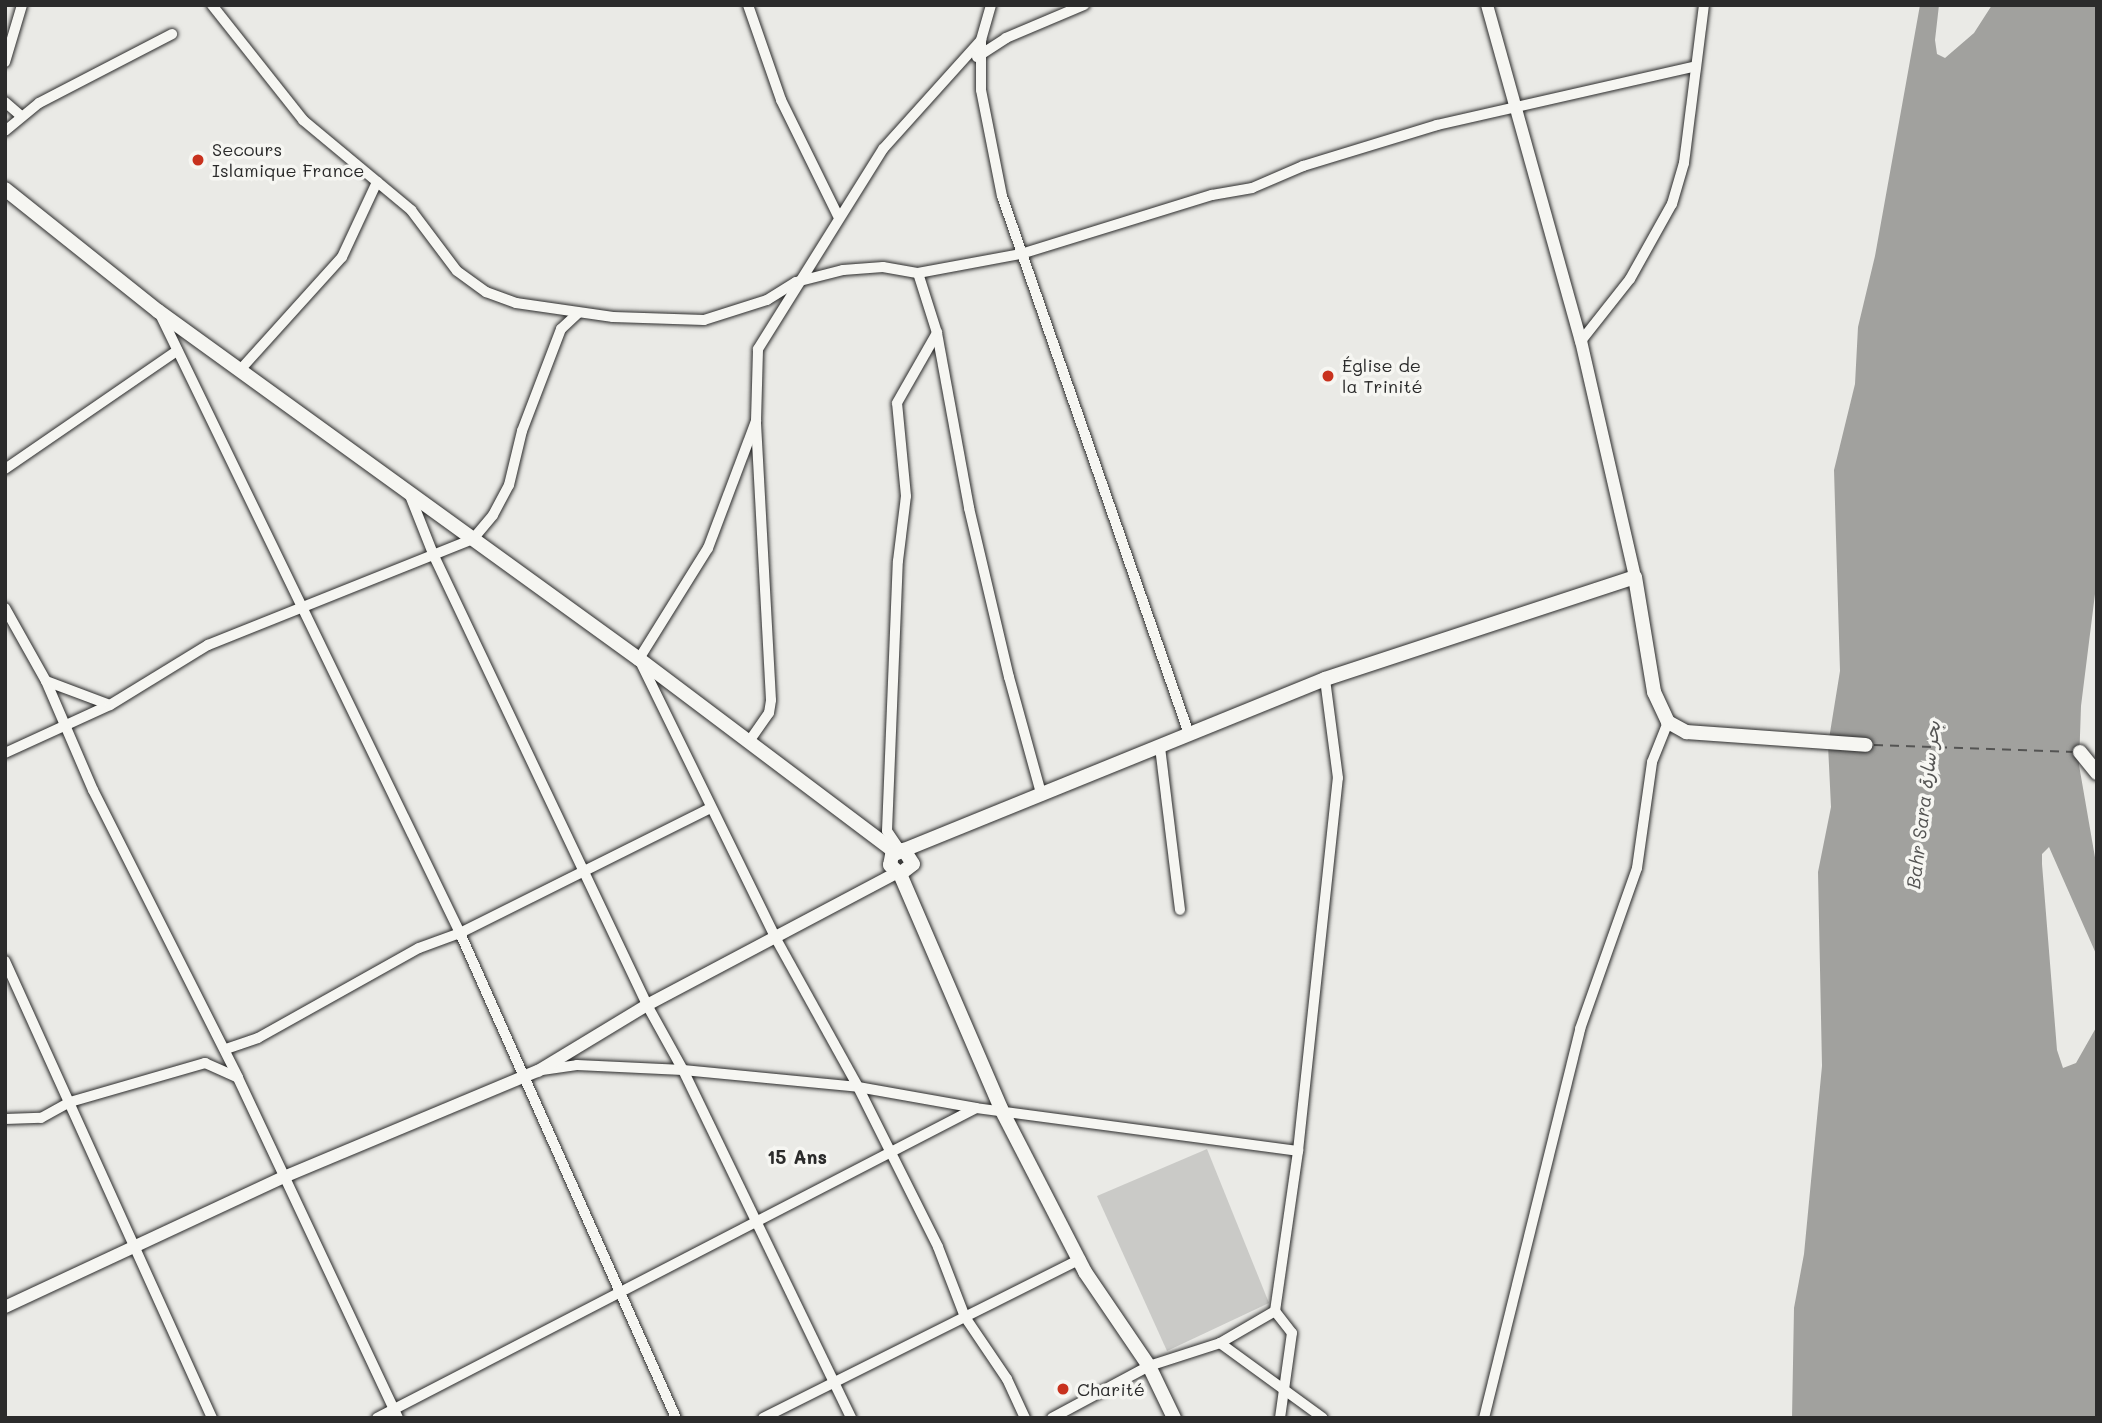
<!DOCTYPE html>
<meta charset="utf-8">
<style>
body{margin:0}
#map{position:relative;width:2102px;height:1423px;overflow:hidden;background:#eaeae6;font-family:Mali,"Playpen Sans Arabic",sans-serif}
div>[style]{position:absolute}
.green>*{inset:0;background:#cacac7}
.water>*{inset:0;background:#a1a19e}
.ferry>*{height:2px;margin-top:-1px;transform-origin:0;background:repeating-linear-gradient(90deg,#545453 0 9px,transparent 0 16px)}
.roads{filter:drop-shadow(0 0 2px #2b2b2b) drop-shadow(0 0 2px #2b2b2b)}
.minor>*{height:10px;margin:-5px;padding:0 5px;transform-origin:5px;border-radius:5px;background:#f6f6f2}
.tertiary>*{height:12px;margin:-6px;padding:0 6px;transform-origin:6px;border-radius:6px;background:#f6f6f2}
.secondary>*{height:14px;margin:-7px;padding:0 7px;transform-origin:7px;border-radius:7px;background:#f6f6f2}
.dots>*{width:19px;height:19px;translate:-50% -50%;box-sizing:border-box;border:4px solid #f6f6f2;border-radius:50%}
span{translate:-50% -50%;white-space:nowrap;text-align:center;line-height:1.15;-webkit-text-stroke:7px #f6f6f2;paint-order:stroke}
.poi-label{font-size:18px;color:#2b2b2b}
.left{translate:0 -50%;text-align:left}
.water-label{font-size:19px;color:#545453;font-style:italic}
.neighbourhood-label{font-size:19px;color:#2b2b2b;font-weight:700}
.frame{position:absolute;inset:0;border:7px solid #2b2b2b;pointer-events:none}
</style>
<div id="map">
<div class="green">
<i style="clip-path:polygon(1207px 1149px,1269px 1303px,1167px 1351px,1097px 1196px)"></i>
</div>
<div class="water">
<i style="clip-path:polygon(1920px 5px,1939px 5px,1935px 40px,1937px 54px,1945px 58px,1974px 33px,1992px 5px,2097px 5px,2097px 578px,2081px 706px,2079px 765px,2097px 869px,2097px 956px,2049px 847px,2042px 854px,2042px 864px,2057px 1050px,2063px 1068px,2076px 1063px,2097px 1026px,2097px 1418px,1792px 1418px,1794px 1308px,1804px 1254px,1822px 1066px,1818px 872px,1831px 807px,1828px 745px,1840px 671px,1834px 470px,1855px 384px,1858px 327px,1875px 256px)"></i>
</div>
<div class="ferry">
<i style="left:1874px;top:745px;width:201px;rotate:2deg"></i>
</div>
<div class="roads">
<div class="minor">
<i style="left:212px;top:5px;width:147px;rotate:51.6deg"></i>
<i style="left:303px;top:120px;width:141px;rotate:39.8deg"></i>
<i style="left:411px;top:210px;width:76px;rotate:53deg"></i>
<i style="left:457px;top:271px;width:36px;rotate:36deg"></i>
<i style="left:486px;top:292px;width:32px;rotate:20deg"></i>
<i style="left:516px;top:303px;width:98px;rotate:8.2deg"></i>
<i style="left:613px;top:317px;width:91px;rotate:1.9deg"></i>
<i style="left:704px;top:320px;width:66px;rotate:-17.6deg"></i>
<i style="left:767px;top:300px;width:34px;rotate:-32deg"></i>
<i style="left:796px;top:282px;width:49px;rotate:-14.3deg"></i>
<i style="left:843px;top:270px;width:40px;rotate:-4.3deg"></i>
<i style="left:883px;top:267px;width:36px;rotate:10deg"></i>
<i style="left:918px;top:273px;width:105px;rotate:-10.5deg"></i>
<i style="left:1021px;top:254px;width:200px;rotate:-17.2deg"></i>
<i style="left:1212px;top:195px;width:41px;rotate:-9.9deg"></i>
<i style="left:1252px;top:188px;width:56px;rotate:-23.3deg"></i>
<i style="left:1303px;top:166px;width:140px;rotate:-17deg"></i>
<i style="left:1437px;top:125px;width:262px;rotate:-12.8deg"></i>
<i style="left:748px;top:5px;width:101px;rotate:70.8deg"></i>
<i style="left:781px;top:100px;width:129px;rotate:63.8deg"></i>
<i style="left:981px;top:41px;width:49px;rotate:90deg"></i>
<i style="left:981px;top:90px;width:108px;rotate:78.8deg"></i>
<i style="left:1002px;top:196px;width:570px;rotate:70.83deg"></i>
<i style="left:977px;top:57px;width:35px;rotate:-33deg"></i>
<i style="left:1006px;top:38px;width:85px;rotate:-22.9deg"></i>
<i style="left:5px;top:62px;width:59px;rotate:-73.4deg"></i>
<i style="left:5px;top:102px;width:21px;rotate:41deg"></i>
<i style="left:5px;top:131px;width:44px;rotate:-39.5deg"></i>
<i style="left:39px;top:103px;width:150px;rotate:-27.4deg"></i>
<i style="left:918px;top:273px;width:63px;rotate:72.4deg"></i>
<i style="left:937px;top:333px;width:178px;rotate:79.6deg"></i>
<i style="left:969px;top:508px;width:174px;rotate:76.7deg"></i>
<i style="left:1009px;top:677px;width:120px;rotate:74.6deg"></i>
<i style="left:160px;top:314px;width:688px;rotate:64.14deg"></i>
<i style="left:460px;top:933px;width:531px;rotate:65.99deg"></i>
<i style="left:1581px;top:341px;width:79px;rotate:-51.7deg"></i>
<i style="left:1630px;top:279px;width:86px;rotate:-60.8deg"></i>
<i style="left:1672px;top:204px;width:43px;rotate:-73.7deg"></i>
<i style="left:1684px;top:163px;width:159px;rotate:-82.8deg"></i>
<i style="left:240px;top:370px;width:152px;rotate:-47.9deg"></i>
<i style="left:342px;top:257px;width:83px;rotate:-65deg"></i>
<i style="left:756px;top:421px;width:136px;rotate:110.7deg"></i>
<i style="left:708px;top:548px;width:131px;rotate:121.9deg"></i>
<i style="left:639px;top:659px;width:309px;rotate:63.9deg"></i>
<i style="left:775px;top:937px;width:171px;rotate:61deg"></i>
<i style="left:858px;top:1087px;width:179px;rotate:63.4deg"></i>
<i style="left:938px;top:1247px;width:75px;rotate:68.9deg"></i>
<i style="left:965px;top:1317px;width:75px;rotate:55.9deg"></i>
<i style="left:1007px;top:1379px;width:43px;rotate:65.2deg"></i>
<i style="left:5px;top:469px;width:209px;rotate:-34.5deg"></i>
<i style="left:409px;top:493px;width:68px;rotate:68.4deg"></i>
<i style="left:434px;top:556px;width:497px;rotate:64.6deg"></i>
<i style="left:647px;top:1005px;width:74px;rotate:61deg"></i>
<i style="left:683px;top:1070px;width:386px;rotate:64.2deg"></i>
<i style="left:5px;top:608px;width:84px;rotate:60.7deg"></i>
<i style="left:46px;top:681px;width:68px;rotate:20.6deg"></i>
<i style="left:46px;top:681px;width:119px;rotate:66.7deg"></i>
<i style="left:93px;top:790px;width:322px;rotate:63.2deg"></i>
<i style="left:750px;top:740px;width:33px;rotate:-55deg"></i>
<i style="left:769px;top:713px;width:13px;rotate:-81deg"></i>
<i style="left:771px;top:700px;width:279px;rotate:-93.1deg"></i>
<i style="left:756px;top:421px;width:72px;rotate:-88.4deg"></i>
<i style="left:758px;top:349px;width:236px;rotate:-58deg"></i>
<i style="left:883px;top:149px;width:147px;rotate:-48deg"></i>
<i style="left:981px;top:40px;width:36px;rotate:-74deg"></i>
<i style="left:1160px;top:747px;width:164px;rotate:83deg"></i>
<i style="left:5px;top:753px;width:115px;rotate:-24.6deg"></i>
<i style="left:110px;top:705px;width:115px;rotate:-31.5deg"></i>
<i style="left:208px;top:645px;width:285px;rotate:-21.8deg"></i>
<i style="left:473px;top:539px;width:31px;rotate:-50deg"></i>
<i style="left:493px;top:515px;width:34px;rotate:-62deg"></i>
<i style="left:509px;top:485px;width:56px;rotate:-76.5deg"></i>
<i style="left:522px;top:431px;width:109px;rotate:-69.1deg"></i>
<i style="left:561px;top:329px;width:23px;rotate:-43deg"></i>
<i style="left:900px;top:850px;width:23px;rotate:-124deg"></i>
<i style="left:887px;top:831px;width:270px;rotate:-87.7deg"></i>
<i style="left:898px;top:561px;width:65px;rotate:-83deg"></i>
<i style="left:906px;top:496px;width:93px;rotate:-95.5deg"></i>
<i style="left:897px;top:403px;width:81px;rotate:-60.3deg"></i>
<i style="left:5px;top:961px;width:502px;rotate:65.63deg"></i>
<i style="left:226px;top:1049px;width:34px;rotate:-19deg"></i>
<i style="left:258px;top:1038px;width:184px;rotate:-29.2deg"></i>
<i style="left:419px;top:948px;width:44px;rotate:-20.1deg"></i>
<i style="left:460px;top:933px;width:280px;rotate:-26.5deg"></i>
<i style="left:542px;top:1070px;width:35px;rotate:-8deg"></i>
<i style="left:577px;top:1065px;width:106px;rotate:2.7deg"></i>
<i style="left:683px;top:1070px;width:176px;rotate:5.5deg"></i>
<i style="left:858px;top:1087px;width:120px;rotate:10.1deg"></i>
<i style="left:976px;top:1108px;width:325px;rotate:7.6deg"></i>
<i style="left:5px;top:1119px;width:36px;rotate:-2deg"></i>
<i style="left:41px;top:1118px;width:33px;rotate:-29deg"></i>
<i style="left:70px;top:1102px;width:141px;rotate:-16.1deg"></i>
<i style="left:205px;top:1063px;width:36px;rotate:24deg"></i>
<i style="left:238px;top:1078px;width:376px;rotate:64.8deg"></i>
<i style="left:1220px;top:1343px;width:127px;rotate:36.1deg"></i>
<i style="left:377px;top:1418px;width:674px;rotate:-27.36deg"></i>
<i style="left:763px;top:1418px;width:355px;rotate:-26.6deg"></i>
<i style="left:1052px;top:1418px;width:110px;rotate:-28.2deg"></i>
<i style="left:1149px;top:1366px;width:75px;rotate:-17.9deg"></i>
<i style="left:1220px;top:1343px;width:64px;rotate:-30.2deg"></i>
<i style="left:1280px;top:1418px;width:86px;rotate:-82deg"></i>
<i style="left:1292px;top:1333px;width:28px;rotate:-128deg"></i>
<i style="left:1275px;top:1311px;width:162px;rotate:-81.8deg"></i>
<i style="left:1298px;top:1151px;width:375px;rotate:-83.9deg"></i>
<i style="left:1338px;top:778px;width:100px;rotate:-97.5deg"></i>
<i style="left:1484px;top:1418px;width:401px;rotate:-76.1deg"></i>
<i style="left:1580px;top:1029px;width:171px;rotate:-70.5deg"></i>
<i style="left:1637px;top:868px;width:107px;rotate:-81.9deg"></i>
<i style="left:1652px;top:762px;width:43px;rotate:-68.2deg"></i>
</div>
<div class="tertiary">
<i style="left:1487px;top:5px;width:349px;rotate:74.4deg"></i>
<i style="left:1581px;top:341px;width:242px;rotate:77.1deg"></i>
<i style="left:5px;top:1307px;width:308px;rotate:-25deg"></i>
<i style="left:284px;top:1177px;width:275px;rotate:-22.7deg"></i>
<i style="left:538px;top:1071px;width:127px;rotate:-31.2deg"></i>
<i style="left:647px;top:1005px;width:282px;rotate:-27.9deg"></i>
</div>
<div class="secondary">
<i style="left:5px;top:189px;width:196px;rotate:38.6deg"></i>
<i style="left:158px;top:311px;width:594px;rotate:35.89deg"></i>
<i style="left:639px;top:659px;width:321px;rotate:37deg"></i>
<i style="left:2080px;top:752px;width:27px;rotate:51deg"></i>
<i style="left:904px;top:850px;width:454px;rotate:-22.1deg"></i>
<i style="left:1325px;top:679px;width:326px;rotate:-18.2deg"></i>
<i style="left:1635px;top:577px;width:117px;rotate:80.6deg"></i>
<i style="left:1654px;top:692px;width:33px;rotate:65deg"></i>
<i style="left:1668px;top:722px;width:21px;rotate:29deg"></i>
<i style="left:1686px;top:732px;width:180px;rotate:4.1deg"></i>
<i style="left:900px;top:874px;width:16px;rotate:-38deg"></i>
<i style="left:913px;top:864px;width:17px;rotate:-123deg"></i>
<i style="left:904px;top:850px;width:13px;rotate:157deg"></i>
<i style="left:892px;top:855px;width:10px;rotate:101deg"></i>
<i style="left:890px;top:865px;width:13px;rotate:42deg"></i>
<i style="left:900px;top:874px;width:256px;rotate:66.7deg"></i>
<i style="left:1001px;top:1109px;width:183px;rotate:62.7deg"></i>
<i style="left:1085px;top:1272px;width:114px;rotate:55.8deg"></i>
<i style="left:1149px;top:1366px;width:58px;rotate:64.3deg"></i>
</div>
</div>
<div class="dots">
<i style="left:198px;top:160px;background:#c8321e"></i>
<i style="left:1328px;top:376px;background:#c8321e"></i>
<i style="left:1063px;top:1389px;background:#c8321e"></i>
</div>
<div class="poi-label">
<span class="left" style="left:212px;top:160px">Secours<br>Islamique France</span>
<span class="left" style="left:1342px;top:376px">Église de<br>la Trinité</span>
<span class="left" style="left:1077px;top:1389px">Charité</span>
</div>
<div class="water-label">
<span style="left:1923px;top:805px;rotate:-83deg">Bahr Sara بحر سارة</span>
</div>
<div class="neighbourhood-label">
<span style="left:797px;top:1157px">15 Ans</span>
</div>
<div class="frame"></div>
</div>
